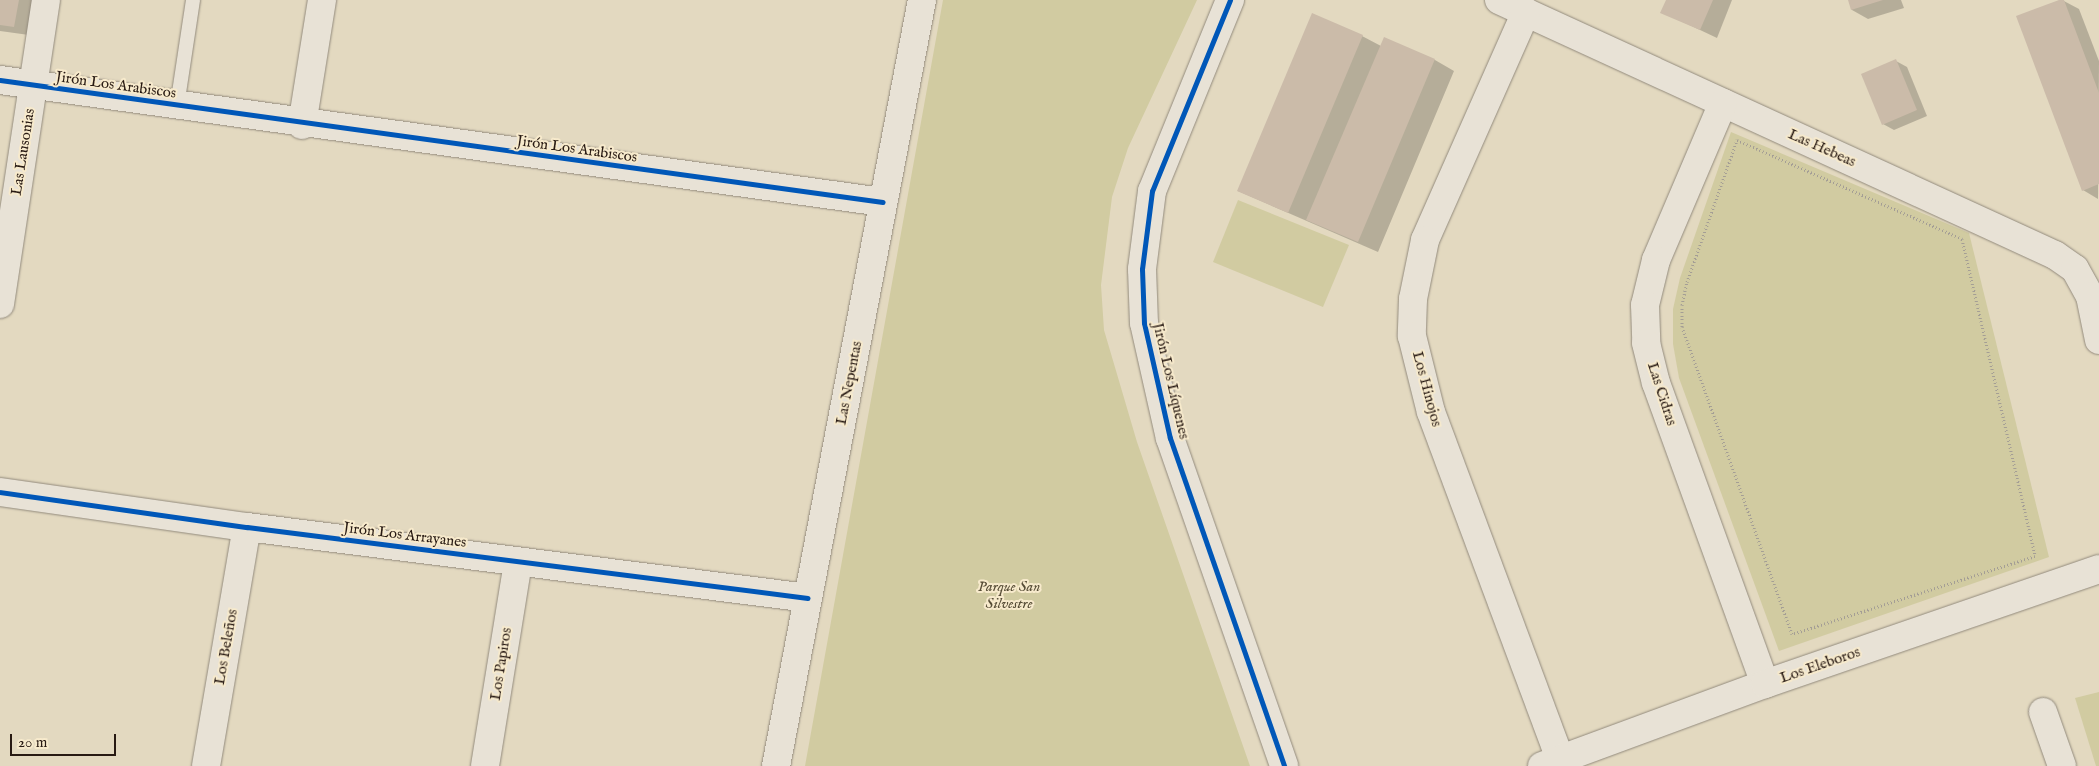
<!DOCTYPE html>
<meta charset="utf-8">
<style>
body{margin:0}
#map{position:relative;width:2099px;height:766px;overflow:hidden;background:#e3d9c0;font-family:"IM FELL English",serif}
div>[style]{position:absolute}
.green>*{inset:0;background:#d1cba1}
.shadow>*{inset:0;background:#0003}
.building>*{inset:0;background:#cbbba9}
.path>*{height:3px;margin-top:-1.5px;transform-origin:0;background:repeating-linear-gradient(90deg,#a49e95 0 1px,transparent 0 3.5px)}
.roads{filter:drop-shadow(0 0 1px #928a7c) drop-shadow(0 0 1px #928a7c)}
.lane>*{height:14px;margin:-7px;padding:0 7px;transform-origin:7px;border-radius:7px;background:#e8e2d6}
.street>*{height:28px;margin:-14px;padding:0 14px;transform-origin:14px;border-radius:14px;background:#e8e2d6}
.secondary>*{height:28px;margin:-14px;padding:0 14px;transform-origin:14px;border-radius:14px;background:#e8e2d6}
.cycleway>*{height:5px;margin:-2.5px;padding:0 2.5px;transform-origin:2.5px;border-radius:2.5px;background:#0057b8}
span{translate:-50% -50%;white-space:nowrap;text-align:center;line-height:1.15;-webkit-text-stroke:4px #f7eacc;paint-order:stroke}
.street-label{font-size:15px;color:#281a13}
.park-label{font-size:15px;color:#564c36;font-style:italic}
.scale{position:absolute;left:10px;top:734px;width:106px;height:22px;box-sizing:border-box;border:2px solid #281a13;border-top:0;padding-left:6px;font-size:15px;line-height:18px;white-space:nowrap;color:#281a13;-webkit-text-stroke:4px #f7eacc;paint-order:stroke}
</style>
<div id="map">
<div class="green">
<i style="clip-path:polygon(943px 0,1197px 0,1128px 148px,1112px 197px,1101px 285px,1104px 330px,1137px 442px,1250px 766px,805px 766px)"></i>
<i style="clip-path:polygon(1731px 132px,1969px 233px,2049px 557px,1779px 651px,1679px 378px,1673px 344px,1673px 309px,1680px 278px)"></i>
<i style="clip-path:polygon(1238px 200px,1349px 245px,1323px 307px,1213px 262px)"></i>
<i style="clip-path:polygon(2099px 692px,2099px 766px,2096px 766px,2075px 698px)"></i>
</div>
<div class="shadow">
<i style="clip-path:polygon(0 0,36px 0,29px 35px,0 31px)"></i>
<i style="clip-path:polygon(1667px 0,1732px 0,1717px 38px,1662px 12px)"></i>
<i style="clip-path:polygon(1849px 0,1901px 0,1904px 8px,1868px 19px,1852px 10px)"></i>
<i style="clip-path:polygon(2062px 0,2079px 9px,2099px 61px,2098px 199px,2083px 190px)"></i>
<i style="clip-path:polygon(1362px 36px,1381px 46px,1435px 60px,1454px 71px,1378px 252px,1238px 191px)"></i>
<i style="clip-path:polygon(1896px 61px,1907px 67px,1927px 116px,1894px 130px,1883px 124px)"></i>
</div>
<div class="building">
<i style="clip-path:polygon(0 0,19px 0,14px 27px,0 25px)"></i>
<i style="clip-path:polygon(1666px 0,1713px 0,1700px 30px,1660px 13px)"></i>
<i style="clip-path:polygon(1848px 0,1883px 0,1851px 10px)"></i>
<i style="clip-path:polygon(2059px 0,2064px 0,2099px 93px,2099px 184px,2082px 191px,2016px 16px)"></i>
<i style="clip-path:polygon(1312px 13px,1363px 35px,1288px 213px,1237px 191px)"></i>
<i style="clip-path:polygon(1384px 37px,1435px 59px,1358px 242px,1306px 220px)"></i>
<i style="clip-path:polygon(1896px 59px,1917px 110px,1882px 125px,1861px 74px)"></i>
</div>
<div class="path">
<i style="left:1737px;top:140px;width:246px;rotate:23.7deg"></i>
<i style="left:1962px;top:239px;width:325px;rotate:77deg"></i>
<i style="left:2035px;top:556px;width:255px;rotate:162.2deg"></i>
<i style="left:1792px;top:634px;width:326px;rotate:-109.7deg"></i>
<i style="left:1682px;top:327px;width:22px;rotate:-90deg"></i>
<i style="left:1682px;top:305px;width:24px;rotate:-78deg"></i>
<i style="left:1687px;top:282px;width:151px;rotate:-70.6deg"></i>
</div>
<div class="roads">
<div class="lane">
<i style="left:177px;top:106px;width:107px;rotate:-81.4deg"></i>
</div>
<div class="street">
<i style="left:1499px;top:0;width:612px;rotate:24.64deg"></i>
<i style="left:2055px;top:255px;width:24px;rotate:35deg"></i>
<i style="left:2075px;top:269px;width:31px;rotate:61deg"></i>
<i style="left:2090px;top:296px;width:45px;rotate:78.4deg"></i>
<i style="left:1526px;top:12px;width:249px;rotate:113.9deg"></i>
<i style="left:1425px;top:240px;width:60px;rotate:101.5deg"></i>
<i style="left:1413px;top:299px;width:37px;rotate:92deg"></i>
<i style="left:1412px;top:336px;width:78px;rotate:76deg"></i>
<i style="left:1431px;top:412px;width:378px;rotate:69.6deg"></i>
<i style="left:0;top:80px;width:891px;rotate:7.87deg"></i>
<i style="left:1723px;top:103px;width:171px;rotate:113.1deg"></i>
<i style="left:1656px;top:260px;width:46px;rotate:103.7deg"></i>
<i style="left:1645px;top:305px;width:38px;rotate:88deg"></i>
<i style="left:1646px;top:343px;width:41px;rotate:76deg"></i>
<i style="left:1656px;top:383px;width:320px;rotate:70.1deg"></i>
<i style="left:302px;top:125px;width:127px;rotate:-80.9deg"></i>
<i style="left:0;top:304px;width:307px;rotate:-81.4deg"></i>
<i style="left:0;top:492px;width:249px;rotate:8.1deg"></i>
<i style="left:247px;top:527px;width:565px;rotate:7.21deg"></i>
<i style="left:2043px;top:712px;width:57px;rotate:70.6deg"></i>
<i style="left:206px;top:766px;width:242px;rotate:-80.3deg"></i>
<i style="left:485px;top:766px;width:206px;rotate:-80.8deg"></i>
<i style="left:776px;top:766px;width:780px;rotate:-79.21deg"></i>
</div>
<div class="secondary">
<i style="left:1230px;top:0;width:206px;rotate:112.2deg"></i>
<i style="left:1152px;top:191px;width:79px;rotate:97.3deg"></i>
<i style="left:1142px;top:269px;width:54px;rotate:87.9deg"></i>
<i style="left:1144px;top:323px;width:118px;rotate:77.3deg"></i>
<i style="left:1170px;top:438px;width:347px;rotate:70.8deg"></i>
<i style="left:1542px;top:766px;width:238px;rotate:-20.2deg"></i>
<i style="left:1765px;top:684px;width:353px;rotate:-19deg"></i>
</div>
</div>
<div class="cycleway">
<i style="left:1230px;top:0;width:206px;rotate:112.2deg"></i>
<i style="left:1152px;top:191px;width:79px;rotate:97.3deg"></i>
<i style="left:1142px;top:269px;width:54px;rotate:87.9deg"></i>
<i style="left:1144px;top:323px;width:118px;rotate:77.3deg"></i>
<i style="left:1170px;top:438px;width:347px;rotate:70.8deg"></i>
<i style="left:0;top:80px;width:891px;rotate:7.87deg"></i>
<i style="left:0;top:492px;width:249px;rotate:8.1deg"></i>
<i style="left:247px;top:527px;width:565px;rotate:7.21deg"></i>
</div>
<div class="street-label">
<span style="left:116px;top:85px;rotate:8deg">Jirón Los Arabiscos</span>
<span style="left:1822px;top:148px;rotate:24deg">Las Hebeas</span>
<span style="left:577px;top:149px;rotate:8deg">Jirón Los Arabiscos</span>
<span style="left:23px;top:152px;rotate:-81deg">Las Lausonias</span>
<span style="left:1171px;top:381px;rotate:77deg">Jirón Los Líquenes</span>
<span style="left:849px;top:383px;rotate:-79deg">Las Nepentas</span>
<span style="left:1427px;top:389px;rotate:75deg">Los Hinojos</span>
<span style="left:1662px;top:394px;rotate:72deg">Las Cidras</span>
<span style="left:405px;top:535px;rotate:7deg">Jirón Los Arrayanes</span>
<span style="left:226px;top:647px;rotate:-80deg">Los Beleños</span>
<span style="left:501px;top:664px;rotate:-81deg">Los Papiros</span>
<span style="left:1820px;top:665px;rotate:-19deg">Los Eleboros</span>
</div>
<div class="park-label">
<span style="left:1009px;top:595px">Parque San<br>Silvestre</span>
</div>
<div class="scale">20 m</div>
</div>
